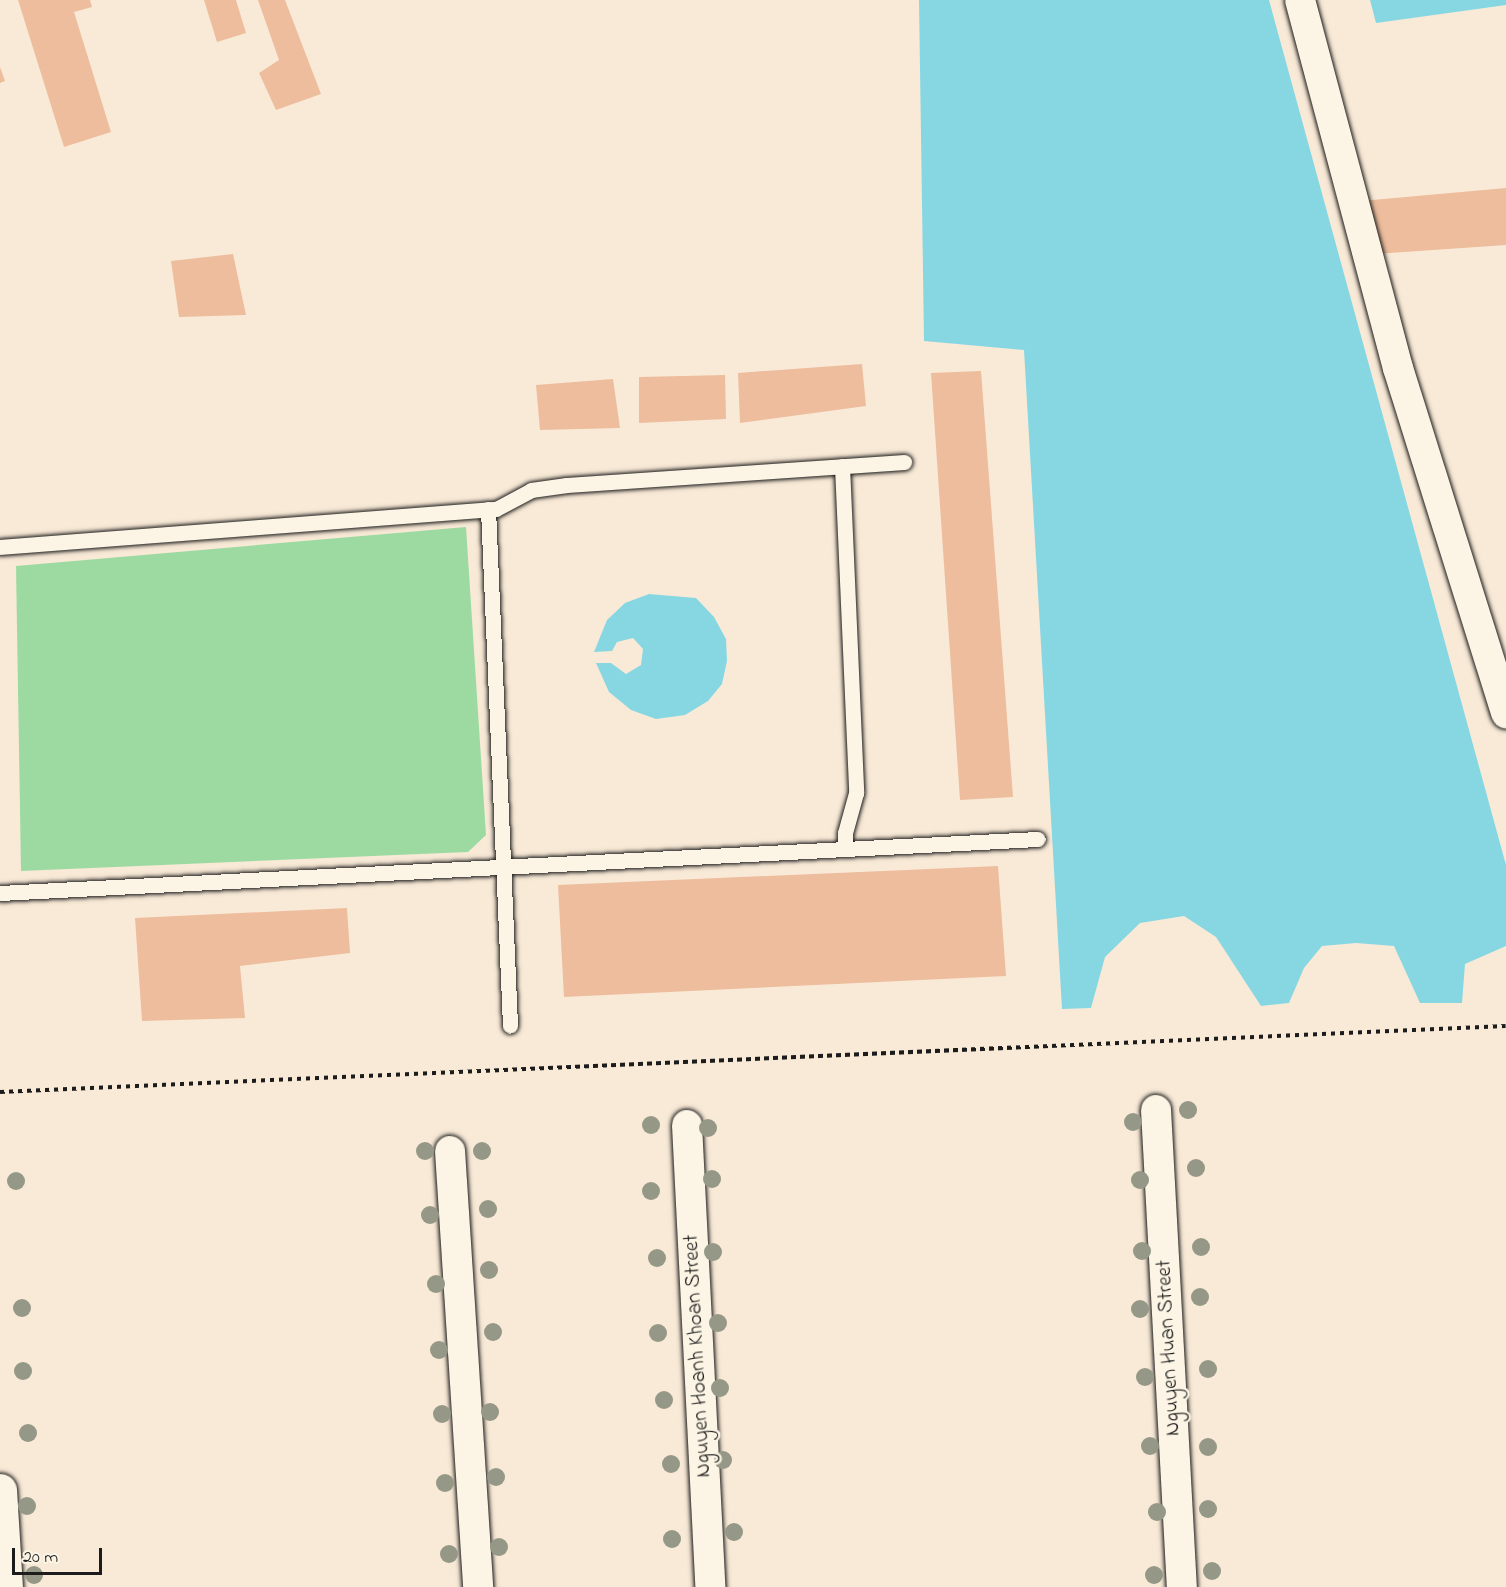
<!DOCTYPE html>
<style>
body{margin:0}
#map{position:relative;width:1506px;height:1587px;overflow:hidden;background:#f9ead7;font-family:"Indie Flower",sans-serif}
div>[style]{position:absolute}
.green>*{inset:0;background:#9ddaa2}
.water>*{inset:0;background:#87d7e3}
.building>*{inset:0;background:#edbd9e}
.path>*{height:4px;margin-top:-2px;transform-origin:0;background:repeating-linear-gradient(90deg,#1c1c1c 0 4.5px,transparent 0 9px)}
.roads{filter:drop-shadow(0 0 2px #1c1c1c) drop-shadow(0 0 2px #1c1c1c)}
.service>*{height:15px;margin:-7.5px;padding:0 7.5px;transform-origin:7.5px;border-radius:7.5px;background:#fcf5e5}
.minor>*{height:30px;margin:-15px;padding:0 15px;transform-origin:15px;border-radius:15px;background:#fcf5e5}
.secondary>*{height:33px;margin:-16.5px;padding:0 16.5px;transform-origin:16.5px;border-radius:16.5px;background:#fcf5e5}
.trees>*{width:18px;height:18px;margin:-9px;border-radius:50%;background:#959886}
span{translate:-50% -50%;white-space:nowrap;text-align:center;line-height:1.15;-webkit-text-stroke:4.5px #fcf5e5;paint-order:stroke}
.street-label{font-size:21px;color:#1c1c1c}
.scale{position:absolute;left:12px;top:1548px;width:90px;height:27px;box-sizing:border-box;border:3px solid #1c1c1c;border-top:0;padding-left:8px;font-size:18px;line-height:21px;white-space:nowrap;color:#1c1c1c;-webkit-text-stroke:4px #fcf5e5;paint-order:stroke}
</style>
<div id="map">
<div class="green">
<i style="clip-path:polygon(466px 527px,486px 835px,468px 852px,21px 871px,16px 566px)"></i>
</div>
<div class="water">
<i style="clip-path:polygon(919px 0,1269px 0,1506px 865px,1506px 946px,1465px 964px,1462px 1003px,1420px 1003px,1394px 946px,1356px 943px,1322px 946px,1304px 968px,1289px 1003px,1261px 1006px,1216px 937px,1184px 916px,1140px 923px,1105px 957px,1091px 1008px,1062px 1009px,1024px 350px,924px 341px)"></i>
<i style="clip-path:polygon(1370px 0,1506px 0,1506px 5px,1376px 23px)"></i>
<i style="clip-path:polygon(649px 594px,696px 598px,714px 617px,726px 639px,727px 661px,722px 684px,708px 701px,685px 715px,656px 719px,631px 710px,609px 692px,596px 663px,611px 663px,626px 674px,641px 665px,643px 649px,633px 638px,617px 642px,612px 651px,594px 652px,607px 620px,625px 603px)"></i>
</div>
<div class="building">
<i style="clip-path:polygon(18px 0,90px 0,92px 7px,74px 12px,111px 132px,64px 147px)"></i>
<i style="clip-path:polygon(204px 0,236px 0,246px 33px,217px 42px)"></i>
<i style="clip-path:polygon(258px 0,285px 0,321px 94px,276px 110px,259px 73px,279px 60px)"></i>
<i style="clip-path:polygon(0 67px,5px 81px,0 83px)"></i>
<i style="clip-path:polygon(1506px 188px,1506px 245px,1375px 254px,1361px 201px)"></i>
<i style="clip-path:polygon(233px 254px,246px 315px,179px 317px,171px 261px)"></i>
<i style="clip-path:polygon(862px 364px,866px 406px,740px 423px,738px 373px)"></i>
<i style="clip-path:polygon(981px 371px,1013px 797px,960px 800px,931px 373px)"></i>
<i style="clip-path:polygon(725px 375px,726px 419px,639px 423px,639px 377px)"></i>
<i style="clip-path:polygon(613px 379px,620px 428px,540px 430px,536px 385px)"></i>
<i style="clip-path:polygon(998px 866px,1006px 976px,564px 997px,558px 885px)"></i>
<i style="clip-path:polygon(347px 908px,350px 953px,240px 966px,245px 1018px,142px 1021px,135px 918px)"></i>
</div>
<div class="path">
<i style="left:0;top:1092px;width:1507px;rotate:-2.51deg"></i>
</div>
<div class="roads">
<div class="service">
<i style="left:842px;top:466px;width:327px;rotate:87.5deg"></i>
<i style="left:856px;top:793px;width:41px;rotate:105.4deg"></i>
<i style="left:845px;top:833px;width:15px;rotate:90deg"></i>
<i style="left:488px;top:509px;width:517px;rotate:87.56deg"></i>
<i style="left:0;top:547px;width:497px;rotate:-4.4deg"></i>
<i style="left:496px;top:509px;width:40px;rotate:-28deg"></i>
<i style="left:531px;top:490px;width:36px;rotate:-8deg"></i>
<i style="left:567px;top:485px;width:338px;rotate:-3.9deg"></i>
<i style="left:0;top:893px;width:1039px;rotate:-2.98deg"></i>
</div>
<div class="minor">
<i style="left:1300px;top:0;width:381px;rotate:75.1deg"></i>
<i style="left:1398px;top:368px;width:362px;rotate:72.6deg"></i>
<i style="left:1156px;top:1110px;width:478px;rotate:86.9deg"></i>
<i style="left:687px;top:1125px;width:463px;rotate:87.1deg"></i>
<i style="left:450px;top:1151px;width:437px;rotate:86.3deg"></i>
</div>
<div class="secondary">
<i style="left:0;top:1490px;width:97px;rotate:86.5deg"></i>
</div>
</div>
<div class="trees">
<i style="left:1188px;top:1110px"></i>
<i style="left:1133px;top:1122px"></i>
<i style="left:651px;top:1125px"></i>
<i style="left:708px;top:1128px"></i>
<i style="left:425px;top:1151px"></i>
<i style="left:482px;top:1151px"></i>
<i style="left:1196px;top:1168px"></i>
<i style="left:712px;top:1179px"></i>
<i style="left:1140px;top:1180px"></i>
<i style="left:16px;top:1181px"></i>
<i style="left:651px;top:1191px"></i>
<i style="left:488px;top:1209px"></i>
<i style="left:430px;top:1215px"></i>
<i style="left:1201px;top:1247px"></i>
<i style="left:1142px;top:1251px"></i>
<i style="left:713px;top:1252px"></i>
<i style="left:657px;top:1258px"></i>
<i style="left:489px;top:1270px"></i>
<i style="left:436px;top:1284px"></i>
<i style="left:1200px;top:1297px"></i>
<i style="left:22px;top:1308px"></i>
<i style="left:1140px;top:1309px"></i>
<i style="left:718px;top:1323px"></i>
<i style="left:493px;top:1332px"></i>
<i style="left:658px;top:1333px"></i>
<i style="left:439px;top:1350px"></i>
<i style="left:1208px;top:1369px"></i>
<i style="left:23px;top:1371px"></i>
<i style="left:1145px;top:1377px"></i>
<i style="left:720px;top:1388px"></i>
<i style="left:664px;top:1400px"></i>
<i style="left:490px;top:1412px"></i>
<i style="left:442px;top:1414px"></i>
<i style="left:28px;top:1433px"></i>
<i style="left:1150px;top:1446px"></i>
<i style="left:1208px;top:1447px"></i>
<i style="left:723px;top:1460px"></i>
<i style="left:671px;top:1464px"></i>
<i style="left:496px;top:1477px"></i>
<i style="left:445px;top:1483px"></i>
<i style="left:27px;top:1506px"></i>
<i style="left:1208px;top:1509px"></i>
<i style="left:1157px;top:1512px"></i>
<i style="left:734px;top:1532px"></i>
<i style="left:672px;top:1539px"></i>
<i style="left:499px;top:1547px"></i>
<i style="left:449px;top:1554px"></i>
<i style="left:1212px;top:1571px"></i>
<i style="left:34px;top:1575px"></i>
<i style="left:1154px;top:1575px"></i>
</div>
<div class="street-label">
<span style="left:1169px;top:1348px;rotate:-93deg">Nguyen Huan Street</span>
<span style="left:698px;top:1356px;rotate:-93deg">Nguyen Hoanh Khoan Street</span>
</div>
<div class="scale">20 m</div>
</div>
